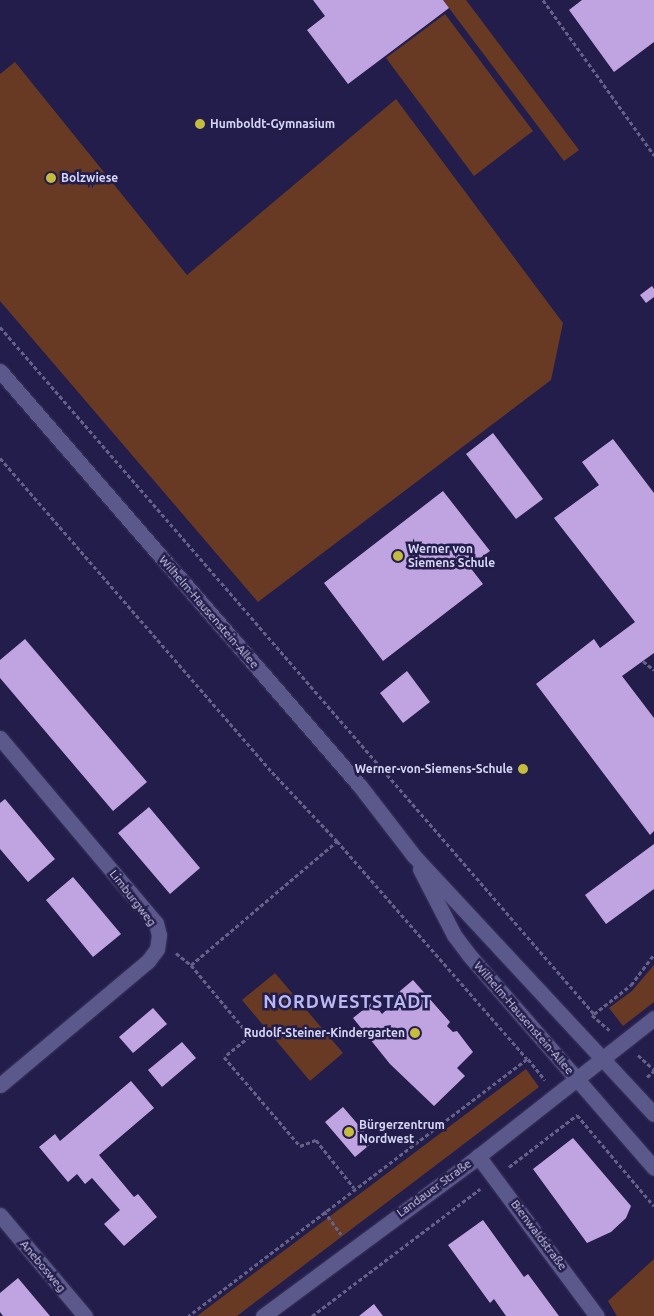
<!DOCTYPE html>
<meta charset="utf-8">
<style>
body{margin:0}
#map{position:relative;width:654px;height:1316px;overflow:hidden;background:#231d4b;font-family:Ubuntu,sans-serif}
div>[style]{position:absolute}
.green>*{inset:0;background:#693a23}
.building>*{inset:0;background:#c0a4e1}
.path>*{height:3px;margin-top:-1.5px;transform-origin:0;background:repeating-linear-gradient(90deg,#656189 0 4px,transparent 0 6.5px)}
.roads{filter:drop-shadow(0 0 1px #3e365e) drop-shadow(0 0 1px #3e365e)}
.minor>*{height:15px;margin:-7.5px;padding:0 7.5px;transform-origin:7.5px;border-radius:7.5px;background:#5b588c}
.dots>*{width:14px;height:14px;translate:-50% -50%;box-sizing:border-box;border:2px solid #231d4b;border-radius:50%}
span{translate:-50% -50%;white-space:nowrap;text-align:center;line-height:1.15;-webkit-text-stroke:5px #231d4b;paint-order:stroke}
.poi-label{font-size:12px;color:#d6d6f4;font-weight:700}
.left{translate:0 -50%;text-align:left}
.right{translate:-100% -50%;text-align:right}
.street-label{font-size:12px;color:#d6d6f4}
.district-label{font-size:18px;color:#b9b8f2;font-weight:700;letter-spacing:1px}
</style>
<div id="map">
<div class="green">
<i style="clip-path:polygon(443px 0,466px 0,579px 150px,564px 161px)"></i>
<i style="clip-path:polygon(445px 14px,533px 131px,474px 176px,386px 58px)"></i>
<i style="clip-path:polygon(15px 62px,187px 275px,396px 99px,563px 323px,551px 380px,258px 602px,0 301px,0 74px)"></i>
<i style="clip-path:polygon(654px 965px,654px 1002px,623px 1026px,609px 1008px,632px 991px)"></i>
<i style="clip-path:polygon(275px 973px,343px 1053px,310px 1081px,242px 1000px)"></i>
<i style="clip-path:polygon(526px 1069px,539px 1087px,237px 1316px,197px 1316px)"></i>
<i style="clip-path:polygon(654px 1259px,654px 1316px,617px 1316px,608px 1301px)"></i>
</div>
<div class="building">
<i style="clip-path:polygon(313px 0,443px 0,449px 8px,348px 84px,307px 30px,325px 16px)"></i>
<i style="clip-path:polygon(582px 0,654px 0,654px 42px,614px 72px,569px 10px)"></i>
<i style="clip-path:polygon(652px 286px,654px 289px,654px 297px,646px 303px,640px 295px)"></i>
<i style="clip-path:polygon(493px 433px,543px 499px,516px 519px,466px 454px)"></i>
<i style="clip-path:polygon(613px 439px,654px 493px,654px 653px,622px 676px,654px 718px,654px 831px,650px 835px,536px 684px,594px 639px,600px 648px,635px 622px,554px 518px,599px 485px,582px 462px)"></i>
<i style="clip-path:polygon(443px 491px,490px 551px,469px 566px,483px 584px,383px 661px,324px 583px)"></i>
<i style="clip-path:polygon(25px 639px,147px 782px,113px 811px,0 678px,0 660px)"></i>
<i style="clip-path:polygon(407px 671px,430px 702px,403px 723px,380px 693px)"></i>
<i style="clip-path:polygon(5px 799px,55px 859px,28px 882px,0 849px,0 803px)"></i>
<i style="clip-path:polygon(149px 807px,200px 868px,170px 894px,118px 833px)"></i>
<i style="clip-path:polygon(654px 844px,654px 889px,606px 924px,585px 895px)"></i>
<i style="clip-path:polygon(73px 877px,121px 934px,93px 957px,46px 900px)"></i>
<i style="clip-path:polygon(413px 980px,450px 1022px,447px 1026px,453px 1032px,457px 1031px,473px 1052px,457px 1068px,465px 1076px,434px 1106px,390px 1064px,353px 1018px,373px 1002px,382px 1014px,396px 1001px,393px 997px)"></i>
<i style="clip-path:polygon(153px 1008px,167px 1024px,133px 1053px,119px 1037px)"></i>
<i style="clip-path:polygon(182px 1042px,196px 1058px,162px 1087px,148px 1070px)"></i>
<i style="clip-path:polygon(131px 1081px,154px 1108px,99px 1155px,134px 1197px,138px 1194px,157px 1217px,124px 1246px,104px 1224px,120px 1210px,92px 1178px,85px 1184px,77px 1174px,68px 1182px,39px 1147px,55px 1134px,60px 1141px)"></i>
<i style="clip-path:polygon(343px 1107px,373px 1142px,355px 1157px,325px 1122px)"></i>
<i style="clip-path:polygon(573px 1138px,631px 1206px,626px 1218px,611px 1232px,587px 1243px,533px 1169px)"></i>
<i style="clip-path:polygon(483px 1220px,524px 1277px,528px 1274px,559px 1316px,506px 1316px,494px 1299px,490px 1303px,448px 1245px)"></i>
<i style="clip-path:polygon(18px 1278px,50px 1316px,3px 1316px,0 1312px,0 1293px)"></i>
<i style="clip-path:polygon(374px 1304px,383px 1316px,359px 1316px)"></i>
</div>
<div class="path">
<i style="left:543px;top:0;width:191px;rotate:54.4deg"></i>
<i style="left:0;top:327px;width:908px;rotate:49.15deg"></i>
<i style="left:594px;top:1014px;width:47px;rotate:-38.1deg"></i>
<i style="left:631px;top:985px;width:38px;rotate:-53deg"></i>
<i style="left:0;top:458px;width:415px;rotate:49.1deg"></i>
<i style="left:272px;top:772px;width:95px;rotate:46.7deg"></i>
<i style="left:337px;top:841px;width:289px;rotate:48.9deg"></i>
<i style="left:527px;top:1059px;width:425px;rotate:142.8deg"></i>
<i style="left:643px;top:661px;width:14px;rotate:39deg"></i>
<i style="left:176px;top:953px;width:19px;rotate:39deg"></i>
<i style="left:191px;top:965px;width:92px;rotate:50.3deg"></i>
<i style="left:250px;top:1036px;width:33px;rotate:141deg"></i>
<i style="left:224px;top:1057px;width:117px;rotate:49.5deg"></i>
<i style="left:300px;top:1146px;width:17px;rotate:-21deg"></i>
<i style="left:316px;top:1140px;width:61px;rotate:51.6deg"></i>
<i style="left:191px;top:965px;width:192px;rotate:-40.3deg"></i>
<i style="left:592px;top:1015px;width:23px;rotate:41deg"></i>
<i style="left:638px;top:1055px;width:22px;rotate:43deg"></i>
<i style="left:528px;top:1059px;width:27px;rotate:51deg"></i>
<i style="left:647px;top:1077px;width:9px;rotate:-41deg"></i>
<i style="left:509px;top:1167px;width:86px;rotate:-37.4deg"></i>
<i style="left:577px;top:1115px;width:119px;rotate:49.8deg"></i>
<i style="left:324px;top:1211px;width:29px;rotate:54deg"></i>
<i style="left:312px;top:1316px;width:211px;rotate:-37.1deg"></i>
</div>
<div class="roads">
<div class="minor">
<i style="left:0;top:371px;width:549px;rotate:49.06deg"></i>
<i style="left:360px;top:786px;width:88px;rotate:52.4deg"></i>
<i style="left:414px;top:856px;width:352px;rotate:47.1deg"></i>
<i style="left:0;top:738px;width:242px;rotate:49.9deg"></i>
<i style="left:156px;top:923px;width:12px;rotate:76deg"></i>
<i style="left:159px;top:935px;width:14px;rotate:98deg"></i>
<i style="left:157px;top:949px;width:15px;rotate:127deg"></i>
<i style="left:148px;top:961px;width:193px;rotate:140deg"></i>
<i style="left:420px;top:869px;width:74px;rotate:62.7deg"></i>
<i style="left:454px;top:935px;width:25px;rotate:53deg"></i>
<i style="left:469px;top:955px;width:282px;rotate:49deg"></i>
<i style="left:478px;top:1156px;width:199px;rotate:53.4deg"></i>
<i style="left:0;top:1215px;width:132px;rotate:49.9deg"></i>
<i style="left:263px;top:1316px;width:259px;rotate:-36.5deg"></i>
<i style="left:471px;top:1162px;width:233px;rotate:-38.2deg"></i>
</div>
</div>
<div class="dots">
<i style="left:200px;top:124px;background:#c5bc3d"></i>
<i style="left:51px;top:178px;background:#c5bc3d"></i>
<i style="left:398px;top:556px;background:#c5bc3d"></i>
<i style="left:523px;top:769px;background:#c5bc3d"></i>
<i style="left:415px;top:1033px;background:#c5bc3d"></i>
<i style="left:349px;top:1132px;background:#c5bc3d"></i>
</div>
<div class="poi-label">
<span class="left" style="left:210px;top:124px">Humboldt-Gymnasium</span>
<span class="left" style="left:61px;top:178px">Bolzwiese</span>
<span class="left" style="left:408px;top:556px">Werner von<br>Siemens Schule</span>
<span class="right" style="left:513px;top:769px">Werner-von-Siemens-Schule</span>
<span class="right" style="left:405px;top:1033px">Rudolf-Steiner-Kindergarten</span>
<span class="left" style="left:359px;top:1132px">Bürgerzentrum<br>Nordwest</span>
</div>
<div class="street-label">
<span style="left:209px;top:612px;rotate:49deg">Wilhelm-Hausenstein-Allee</span>
<span style="left:133px;top:898px;rotate:52deg">Limburgweg</span>
<span style="left:524px;top:1018px;rotate:49deg">Wilhelm-Hausenstein-Allee</span>
<span style="left:434px;top:1188px;rotate:-36deg">Landauer Straße</span>
<span style="left:539px;top:1235px;rotate:53deg">Bienwaldstraße</span>
<span style="left:43px;top:1266px;rotate:50deg">Anebosweg</span>
</div>
<div class="district-label">
<span style="left:348px;top:1001px">NORDWESTSTADT</span>
</div>
</div>
